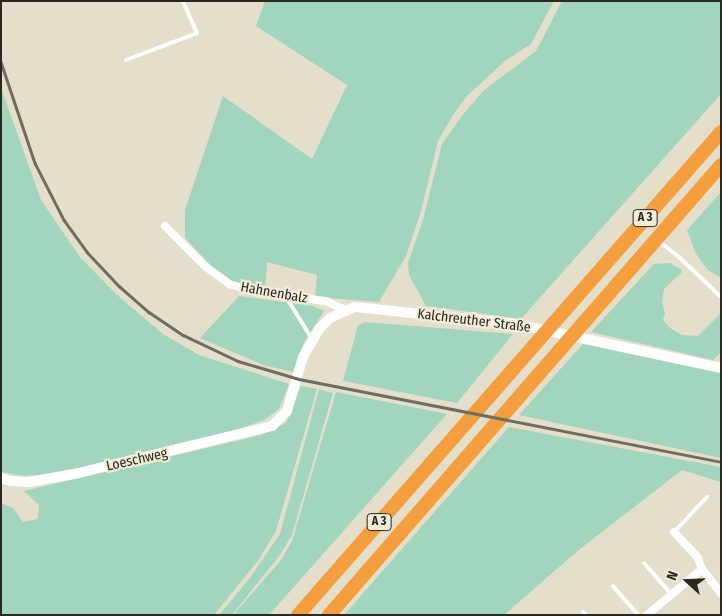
<!DOCTYPE html>
<meta charset="utf-8">
<style>
body{margin:0}
#map{position:relative;width:722px;height:616px;overflow:hidden;background:#e4dfcb;font-family:"Fira Sans Condensed",sans-serif}
div>[style]{position:absolute}
.green>*{inset:0;background:#a2d5bd}
.lane>*{height:4px;margin:-2px;padding:0 2px;transform-origin:2px;border-radius:2px;background:#fff}
.street>*{height:8px;margin:-4px;padding:0 4px;transform-origin:4px;border-radius:4px;background:#fff}
.secondary>*{height:10px;margin:-5px;padding:0 5px;transform-origin:5px;border-radius:5px;background:#fff}
.highway>*{height:14px;margin:-7px;padding:0 7px;transform-origin:7px;border-radius:7px;background:#f49e3d}
.rail>*{height:2.5px;margin:-1.25px;padding:0 1.25px;transform-origin:1.25px;border-radius:1.25px;background:#6f6c60}
span{translate:-50% -50%;white-space:nowrap;text-align:center;line-height:1.15;-webkit-text-stroke:4.5px #f1ecd8;paint-order:stroke}
.shield-label span{padding:1px 4px;background:#f1ecd8;border:1px solid;border-radius:4px;-webkit-text-stroke-width:0}
.shield-label{font-size:12px;color:#2a2821;font-weight:700}
.street-label{font-size:14px;color:#2a2821}
.frame{position:absolute;inset:0;border:2px solid #2a2821;pointer-events:none}
.north{position:absolute;left:662px;top:556px;width:50px;height:50px;-webkit-text-stroke:4px #f1ecd8;paint-order:stroke;rotate:290deg;font-size:14px;font-weight:700;line-height:20px;text-align:center;color:#2a2821}
.north::after{content:'';display:block;margin:auto;width:18px;height:22px;background:#2a2821;clip-path:polygon(50% 0,100% 100%,50% 72%,0 100%)}
</style>
<div id="map">
<div class="green">
<i style="clip-path:polygon(265px 1px,554px 1px,531px 44px,505px 61px,467px 96px,453px 115px,438px 141px,421px 211px,406px 256px,379px 302px,315px 297px,317px 275px,267px 262px,265px 289px,235px 283px,218px 273px,185px 238px,185px 210px,223px 96px,312px 159px,347px 85px,256px 26px)"></i>
<i style="clip-path:polygon(562px 1px,721px 1px,721px 94px,521px 319px,426px 306px,409px 275px,408px 263px,423px 220px,442px 144px,461px 117px,483px 91px,536px 51px)"></i>
<i style="clip-path:polygon(1px 88px,41px 200px,80px 257px,116px 294px,163px 334px,199px 355px,289px 384px,279px 409px,264px 420px,239px 429px,53px 474px,24px 476px,1px 472px)"></i>
<i style="clip-path:polygon(721px 192px,721px 278px,708px 270px,696px 254px,687px 230px)"></i>
<i style="clip-path:polygon(670px 263px,682px 270px,681px 273px,664px 289px,662px 302px,665px 313px,663px 320px,670px 328px,682px 335px,698px 336px,721px 313px,721px 352px,713px 360px,591px 332px,654px 264px)"></i>
<i style="clip-path:polygon(239px 296px,313px 306px,324px 311px,303px 344px,293px 372px,263px 365px,200px 338px)"></i>
<i style="clip-path:polygon(365px 322px,513px 334px,457px 403px,343px 381px,358px 325px)"></i>
<i style="clip-path:polygon(583px 344px,721px 373px,721px 458px,519px 415px)"></i>
<i style="clip-path:polygon(301px 386px,317px 389px,276px 531px,260px 558px,214px 615px,1px 615px,1px 503px,13px 508px,23px 522px,38px 519px,39px 505px,24px 491px,261px 435px,286px 423px)"></i>
<i style="clip-path:polygon(319px 389px,333px 393px,292px 535px,280px 555px,232px 615px,219px 615px,249px 579px,280px 534px)"></i>
<i style="clip-path:polygon(336px 392px,447px 414px,269px 615px,233px 615px,281px 560px,292px 541px)"></i>
<i style="clip-path:polygon(509px 427px,721px 467px,721px 482px,682px 470px,580px 549px,504px 615px,344px 615px)"></i>
</div>
<div class="lane">
<i style="left:126px;top:60px;width:76px;rotate:-20.8deg"></i>
<i style="left:197px;top:33px;width:35px;rotate:-114deg"></i>
<i style="left:659px;top:241px;width:28px;rotate:39deg"></i>
<i style="left:681px;top:259px;width:55px;rotate:43.5deg"></i>
<i style="left:286px;top:297px;width:49px;rotate:58.2deg"></i>
<i style="left:674px;top:532px;width:48px;rotate:-46.7deg"></i>
<i style="left:644px;top:563px;width:41px;rotate:48.9deg"></i>
<i style="left:613px;top:586px;width:38px;rotate:49deg"></i>
<i style="left:583px;top:612px;width:4px;rotate:45deg"></i>
</div>
<div class="street">
<i style="left:165px;top:226px;width:58px;rotate:45deg"></i>
<i style="left:206px;top:267px;width:29px;rotate:36deg"></i>
<i style="left:229px;top:284px;width:32px;rotate:16deg"></i>
<i style="left:260px;top:293px;width:66px;rotate:6.9deg"></i>
<i style="left:326px;top:301px;width:21px;rotate:25deg"></i>
<i style="left:674px;top:532px;width:35px;rotate:47deg"></i>
<i style="left:698px;top:558px;width:12px;rotate:70deg"></i>
<i style="left:647px;top:615px;width:72px;rotate:-39.9deg"></i>
<i style="left:702px;top:569px;width:31px;rotate:52deg"></i>
</div>
<div class="secondary">
<i style="left:1px;top:478px;width:10px;rotate:17deg"></i>
<i style="left:11px;top:481px;width:18px;rotate:3deg"></i>
<i style="left:29px;top:482px;width:51px;rotate:-10.2deg"></i>
<i style="left:79px;top:473px;width:199px;rotate:-13.7deg"></i>
<i style="left:272px;top:426px;width:21px;rotate:-45deg"></i>
<i style="left:287px;top:411px;width:56px;rotate:-73.5deg"></i>
<i style="left:303px;top:357px;width:32px;rotate:-60deg"></i>
<i style="left:319px;top:329px;width:16px;rotate:-45deg"></i>
<i style="left:330px;top:318px;width:27px;rotate:-24deg"></i>
<i style="left:355px;top:307px;width:162px;rotate:6deg"></i>
<i style="left:516px;top:324px;width:210px;rotate:12.1deg"></i>
</div>
<div class="highway">
<i style="left:298px;top:615px;width:642px;rotate:-48.79deg"></i>
<i style="left:329px;top:615px;width:597px;rotate:-48.94deg"></i>
</div>
<div class="rail">
<i style="left:1px;top:62px;width:107px;rotate:71.4deg"></i>
<i style="left:35px;top:163px;width:64px;rotate:63deg"></i>
<i style="left:64px;top:220px;width:39px;rotate:54deg"></i>
<i style="left:87px;top:252px;width:47px;rotate:46.7deg"></i>
<i style="left:119px;top:286px;width:40px;rotate:41deg"></i>
<i style="left:149px;top:312px;width:41px;rotate:34.1deg"></i>
<i style="left:183px;top:335px;width:61px;rotate:25.3deg"></i>
<i style="left:238px;top:361px;width:64px;rotate:16.4deg"></i>
<i style="left:299px;top:379px;width:430px;rotate:11.1deg"></i>
</div>
<div class="shield-label">
<span style="left:645px;top:218px">A 3</span>
<span style="left:379px;top:522px">A 3</span>
</div>
<div class="street-label">
<span style="left:274px;top:293px;rotate:10deg">Hahnenbalz</span>
<span style="left:474px;top:321px;rotate:7deg">Kalchreuther Straße</span>
<span style="left:137px;top:460px;rotate:-13deg">Loeschweg</span>
</div>
<div class="frame"></div>
<div class="north">N</div>
</div>
